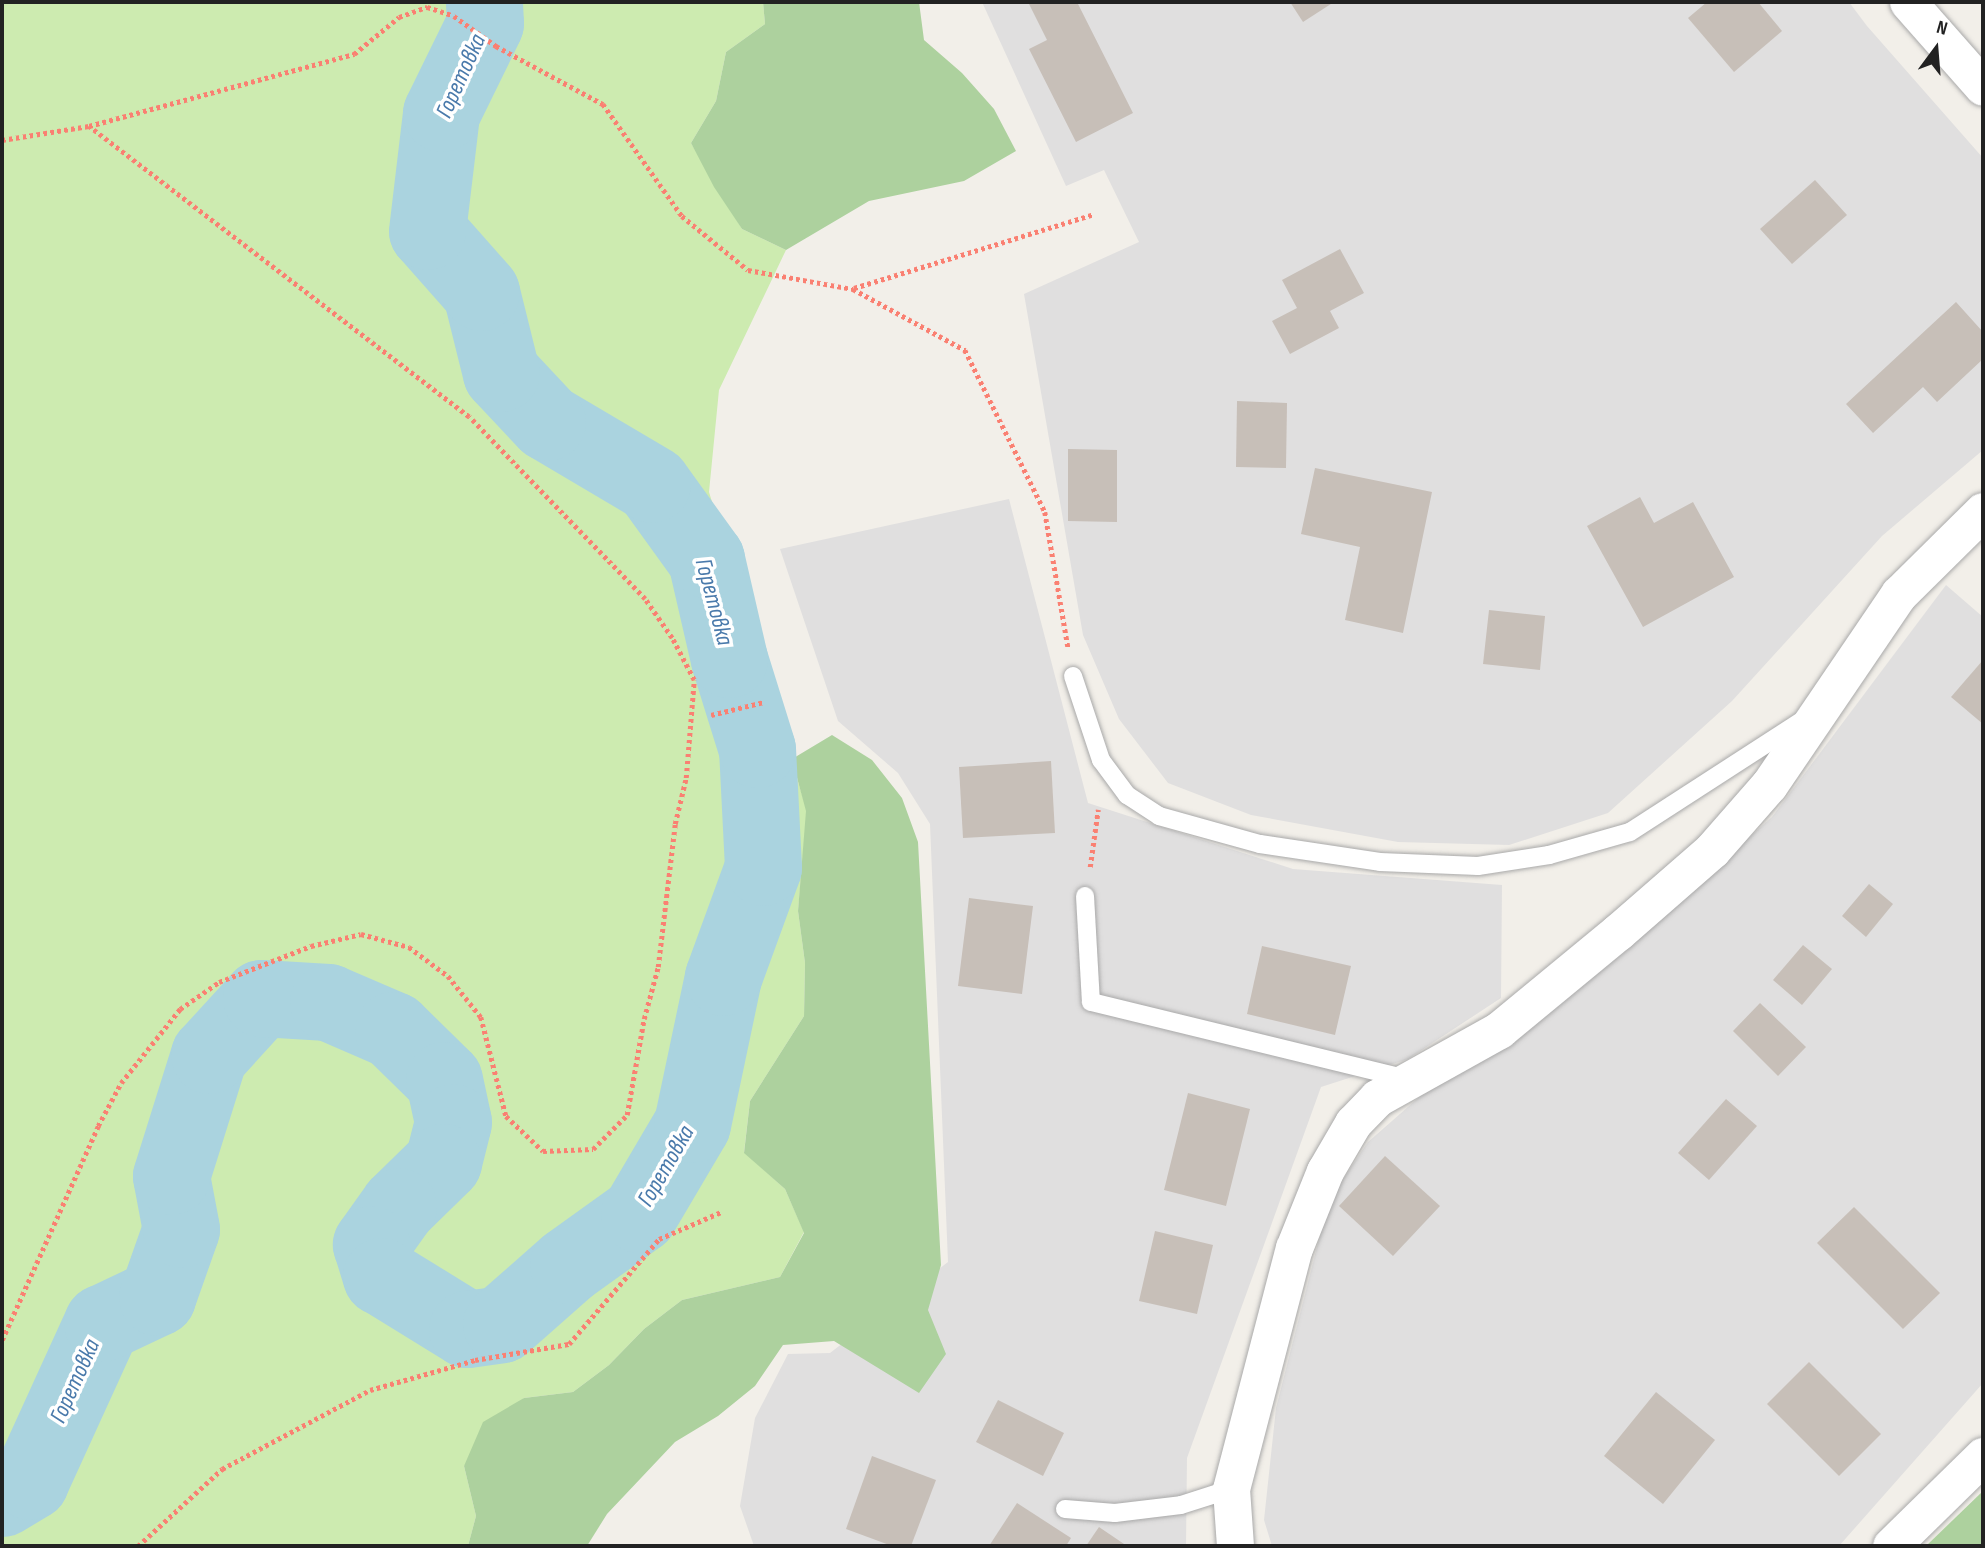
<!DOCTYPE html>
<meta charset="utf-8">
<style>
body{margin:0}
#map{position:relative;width:1985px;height:1548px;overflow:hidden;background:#f2efe9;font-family:"Sofia Sans Condensed",sans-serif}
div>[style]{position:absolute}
.residential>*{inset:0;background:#e0dfdf}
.grass>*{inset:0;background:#cdebb0}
.forest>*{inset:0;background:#add19e}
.river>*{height:77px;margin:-38.5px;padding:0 38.5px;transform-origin:38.5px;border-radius:38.5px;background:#aad3df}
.building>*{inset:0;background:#c7bfb8}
.path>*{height:4.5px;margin-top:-2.25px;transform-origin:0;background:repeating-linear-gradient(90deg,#fa8072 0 3.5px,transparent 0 7px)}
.roads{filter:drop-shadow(0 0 2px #a9a9a9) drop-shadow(0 0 2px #a9a9a9)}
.lane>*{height:18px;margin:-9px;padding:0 9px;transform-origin:9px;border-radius:9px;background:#fff}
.street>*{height:37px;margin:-18.5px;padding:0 18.5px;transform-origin:18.5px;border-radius:18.5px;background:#fff}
span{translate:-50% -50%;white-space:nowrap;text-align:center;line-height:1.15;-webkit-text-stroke:7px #fff;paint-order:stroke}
.water-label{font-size:24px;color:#4a7aab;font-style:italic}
.frame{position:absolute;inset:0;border:4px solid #222;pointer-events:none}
.north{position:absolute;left:1901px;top:14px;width:70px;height:70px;-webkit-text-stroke:5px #fff;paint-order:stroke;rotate:16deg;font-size:19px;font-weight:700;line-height:28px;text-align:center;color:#222}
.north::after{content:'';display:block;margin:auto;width:24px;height:32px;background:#222;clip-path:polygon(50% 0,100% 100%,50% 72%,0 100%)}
</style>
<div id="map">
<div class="residential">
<i style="clip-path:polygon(982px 2px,1849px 2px,1867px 26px,1983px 158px,1983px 450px,1882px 536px,1732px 701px,1608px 813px,1509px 845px,1398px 842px,1251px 815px,1168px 783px,1119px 719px,1083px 635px,1024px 294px,1139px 242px,1104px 170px,1066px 186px)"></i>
<i style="clip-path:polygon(1009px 499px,1088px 803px,1293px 869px,1502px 885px,1501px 998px,1408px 1059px,1321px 1087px,1187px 1458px,1186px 1546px,754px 1546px,740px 1506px,755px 1418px,788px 1354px,830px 1353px,948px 1262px,930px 824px,898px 773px,838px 721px,780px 549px)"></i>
<i style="clip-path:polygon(1946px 585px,1983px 617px,1983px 1383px,1839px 1546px,1272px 1546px,1264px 1520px,1276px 1408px,1329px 1200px,1368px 1142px,1433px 1085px,1637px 937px,1772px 817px)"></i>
</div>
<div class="grass">
<i style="clip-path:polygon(2px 2px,763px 2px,765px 24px,726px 52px,716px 101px,691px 143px,742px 229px,786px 250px,719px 390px,709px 492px,807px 811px,798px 911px,805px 963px,804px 1016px,750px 1101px,744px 1152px,785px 1189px,804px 1232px,780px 1277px,682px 1300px,644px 1329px,609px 1365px,573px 1392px,524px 1398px,464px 1466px,476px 1516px,468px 1546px,2px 1546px)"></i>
</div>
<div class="forest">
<i style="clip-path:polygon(763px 2px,919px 2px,924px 40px,962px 73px,994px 109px,1016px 151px,964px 181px,869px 201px,786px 250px,742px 229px,714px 187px,691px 143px,716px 101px,726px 52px,765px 24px)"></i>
<i style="clip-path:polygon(832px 735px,872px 760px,902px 798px,918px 842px,941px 1265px,928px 1310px,946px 1354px,919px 1393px,834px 1341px,783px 1345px,755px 1386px,718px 1416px,675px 1442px,607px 1514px,587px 1546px,468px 1546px,476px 1516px,464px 1466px,483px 1422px,524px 1398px,573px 1392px,609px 1365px,644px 1329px,682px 1300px,780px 1277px,804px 1233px,785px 1189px,744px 1153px,750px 1101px,804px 1016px,805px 963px,798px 911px,806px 811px,792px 759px)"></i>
<i style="clip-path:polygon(1983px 1491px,1983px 1546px,1926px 1546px)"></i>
</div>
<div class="river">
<i style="left:2px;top:1498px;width:33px;rotate:-31deg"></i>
<i style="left:30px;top:1481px;width:174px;rotate:-65.5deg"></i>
<i style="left:102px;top:1323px;width:61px;rotate:-25.3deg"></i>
<i style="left:157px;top:1297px;width:72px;rotate:-70.6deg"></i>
<i style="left:181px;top:1229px;width:54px;rotate:-100.7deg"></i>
<i style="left:171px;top:1176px;width:127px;rotate:-72.6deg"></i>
<i style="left:209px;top:1055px;width:77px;rotate:-47.6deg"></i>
<i style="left:261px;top:998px;width:67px;rotate:3.4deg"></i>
<i style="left:328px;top:1002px;width:71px;rotate:23.3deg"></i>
<i style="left:393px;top:1030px;width:71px;rotate:44.4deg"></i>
<i style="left:444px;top:1080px;width:43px;rotate:77.9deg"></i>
<i style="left:453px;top:1122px;width:41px;rotate:104deg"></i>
<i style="left:443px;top:1162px;width:63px;rotate:135.6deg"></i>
<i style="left:398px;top:1206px;width:47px;rotate:125.4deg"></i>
<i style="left:371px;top:1244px;width:34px;rotate:73deg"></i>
<i style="left:381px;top:1276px;width:101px;rotate:31.6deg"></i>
<i style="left:467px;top:1329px;width:34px;rotate:-8deg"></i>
<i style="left:501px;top:1324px;width:89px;rotate:-41.4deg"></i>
<i style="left:568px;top:1265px;width:87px;rotate:-35.7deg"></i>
<i style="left:639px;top:1214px;width:104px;rotate:-59.5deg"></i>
<i style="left:692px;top:1124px;width:150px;rotate:-78.1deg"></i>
<i style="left:723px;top:977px;width:117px;rotate:-70deg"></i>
<i style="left:763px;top:867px;width:118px;rotate:-92.9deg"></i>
<i style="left:757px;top:749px;width:94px;rotate:-107.3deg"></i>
<i style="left:729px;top:659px;width:103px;rotate:-103deg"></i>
<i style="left:706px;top:559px;width:92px;rotate:-125.8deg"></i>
<i style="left:652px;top:484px;width:122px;rotate:-149.4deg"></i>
<i style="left:547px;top:422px;width:67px;rotate:-133.2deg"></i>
<i style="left:501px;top:373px;width:83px;rotate:-103.9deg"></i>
<i style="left:481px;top:292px;width:81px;rotate:-131.5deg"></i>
<i style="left:427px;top:231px;width:119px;rotate:-83.2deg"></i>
<i style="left:441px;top:113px;width:100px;rotate:-63.9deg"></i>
<i style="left:485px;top:23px;width:21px;rotate:-93deg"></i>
</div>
<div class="building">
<i style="clip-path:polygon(1028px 2px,1077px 2px,1133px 113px,1076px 142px,1029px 49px,1047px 40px)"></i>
<i style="clip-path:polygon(1290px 2px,1334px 2px,1303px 22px)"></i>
<i style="clip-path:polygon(1707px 2px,1758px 2px,1782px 31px,1734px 72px,1688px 18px)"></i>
<i style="clip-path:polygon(1815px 180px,1847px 215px,1792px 264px,1760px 229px)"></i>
<i style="clip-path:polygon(1340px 249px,1364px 293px,1330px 311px,1339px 328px,1290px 354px,1272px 321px,1297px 308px,1282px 280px)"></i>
<i style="clip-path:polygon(1956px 302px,1983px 332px,1983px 359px,1937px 402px,1923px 387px,1873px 433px,1846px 404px)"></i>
<i style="clip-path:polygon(1237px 401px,1287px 403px,1286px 468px,1236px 467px)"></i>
<i style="clip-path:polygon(1068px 449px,1117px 450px,1117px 522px,1068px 521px)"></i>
<i style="clip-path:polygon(1315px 468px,1432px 492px,1403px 633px,1345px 620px,1360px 547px,1301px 534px)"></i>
<i style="clip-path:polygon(1640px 497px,1654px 523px,1693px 502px,1734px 577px,1643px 627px,1587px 526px)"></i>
<i style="clip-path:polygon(1489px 610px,1545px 616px,1540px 670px,1483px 664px)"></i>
<i style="clip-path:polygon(1983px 660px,1983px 724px,1951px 697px)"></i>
<i style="clip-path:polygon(1051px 761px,1055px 833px,963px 838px,959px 767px)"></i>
<i style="clip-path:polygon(1869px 884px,1893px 904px,1866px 937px,1842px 916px)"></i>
<i style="clip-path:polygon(969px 898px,1033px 906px,1022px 994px,958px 986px)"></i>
<i style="clip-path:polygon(1803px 945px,1832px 969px,1802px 1005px,1773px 980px)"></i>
<i style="clip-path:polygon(1262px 946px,1351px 966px,1335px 1035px,1247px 1014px)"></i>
<i style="clip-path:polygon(1760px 1003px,1806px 1047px,1778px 1076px,1733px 1031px)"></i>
<i style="clip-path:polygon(1188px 1093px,1250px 1109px,1226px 1206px,1164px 1190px)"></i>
<i style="clip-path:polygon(1726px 1099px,1757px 1126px,1709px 1180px,1678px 1153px)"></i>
<i style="clip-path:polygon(1385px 1156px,1440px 1206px,1393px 1256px,1339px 1206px)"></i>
<i style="clip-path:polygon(1854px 1207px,1940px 1293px,1903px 1329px,1817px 1243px)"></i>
<i style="clip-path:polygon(1155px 1231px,1213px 1245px,1197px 1314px,1139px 1301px)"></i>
<i style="clip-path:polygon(1809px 1362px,1881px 1434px,1839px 1476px,1767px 1404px)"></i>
<i style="clip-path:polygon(1656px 1392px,1715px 1440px,1663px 1504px,1604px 1456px)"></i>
<i style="clip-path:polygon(998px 1400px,1064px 1433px,1043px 1476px,976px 1442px)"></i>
<i style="clip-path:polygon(872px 1456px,936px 1480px,911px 1546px,892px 1546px,846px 1529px)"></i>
<i style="clip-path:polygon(1017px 1503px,1071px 1538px,1066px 1546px,989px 1546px)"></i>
<i style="clip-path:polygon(1099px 1527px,1127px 1546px,1086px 1546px)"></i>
</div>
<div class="path">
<i style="left:2px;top:140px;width:88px;rotate:-9.1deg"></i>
<i style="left:89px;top:126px;width:275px;rotate:-15.2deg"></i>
<i style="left:354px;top:54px;width:58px;rotate:-39.4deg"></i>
<i style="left:399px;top:17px;width:30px;rotate:-20deg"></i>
<i style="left:427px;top:7px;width:28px;rotate:18deg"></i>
<i style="left:454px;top:16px;width:52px;rotate:35.5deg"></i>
<i style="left:496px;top:46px;width:122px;rotate:28.5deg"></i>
<i style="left:603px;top:104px;width:137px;rotate:54.8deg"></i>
<i style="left:682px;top:216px;width:85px;rotate:39.3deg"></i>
<i style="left:748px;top:270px;width:107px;rotate:10.3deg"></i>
<i style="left:853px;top:289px;width:128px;rotate:28.6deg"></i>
<i style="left:965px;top:350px;width:181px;rotate:63.7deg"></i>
<i style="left:1045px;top:512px;width:137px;rotate:80.3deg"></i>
<i style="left:854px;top:288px;width:251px;rotate:-17.1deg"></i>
<i style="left:711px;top:715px;width:55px;rotate:-13.8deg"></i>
<i style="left:1090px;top:867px;width:58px;rotate:-82deg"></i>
<i style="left:2px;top:1340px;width:235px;rotate:-65.8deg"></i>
<i style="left:98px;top:1126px;width:49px;rotate:-61.9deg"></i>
<i style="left:121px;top:1083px;width:95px;rotate:-51.4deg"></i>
<i style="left:180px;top:1009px;width:47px;rotate:-34.7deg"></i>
<i style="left:219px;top:982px;width:99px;rotate:-21.4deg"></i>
<i style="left:311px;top:946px;width:51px;rotate:-13.5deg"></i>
<i style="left:361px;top:934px;width:50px;rotate:15.2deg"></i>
<i style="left:409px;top:947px;width:49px;rotate:36.6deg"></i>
<i style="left:448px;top:976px;width:53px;rotate:51.2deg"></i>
<i style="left:481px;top:1017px;width:102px;rotate:75.8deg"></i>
<i style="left:506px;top:1116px;width:51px;rotate:43.4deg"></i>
<i style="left:543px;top:1151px;width:50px;rotate:-2.3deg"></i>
<i style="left:593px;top:1149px;width:48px;rotate:-45deg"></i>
<i style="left:627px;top:1115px;width:97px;rotate:-80deg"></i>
<i style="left:644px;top:1019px;width:54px;rotate:-74.9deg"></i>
<i style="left:658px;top:967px;width:144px;rotate:-83.2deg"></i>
<i style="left:675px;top:824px;width:47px;rotate:-76.6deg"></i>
<i style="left:686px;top:778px;width:98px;rotate:-85.3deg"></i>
<i style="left:694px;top:680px;width:47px;rotate:-117.6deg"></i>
<i style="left:672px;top:638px;width:47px;rotate:-124.7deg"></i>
<i style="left:645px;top:599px;width:253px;rotate:-134deg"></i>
<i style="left:469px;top:417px;width:479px;rotate:-142.6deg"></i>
<i style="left:138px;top:1546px;width:114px;rotate:-42.5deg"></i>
<i style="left:222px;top:1469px;width:168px;rotate:-28.1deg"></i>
<i style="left:370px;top:1390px;width:109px;rotate:-15.9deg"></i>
<i style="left:475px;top:1360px;width:95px;rotate:-9.7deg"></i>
<i style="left:569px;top:1344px;width:138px;rotate:-49.4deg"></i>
<i style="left:659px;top:1239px;width:68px;rotate:-23.5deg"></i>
</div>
<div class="roads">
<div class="lane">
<i style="left:1073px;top:676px;width:89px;rotate:71.6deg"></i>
<i style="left:1101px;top:760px;width:44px;rotate:53.4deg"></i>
<i style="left:1127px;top:795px;width:38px;rotate:33deg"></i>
<i style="left:1159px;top:816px;width:105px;rotate:15.5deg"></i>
<i style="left:1260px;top:844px;width:121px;rotate:8.5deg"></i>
<i style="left:1380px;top:862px;width:98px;rotate:2.3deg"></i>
<i style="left:1478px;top:866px;width:72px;rotate:-8.8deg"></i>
<i style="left:1549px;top:855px;width:84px;rotate:-15.9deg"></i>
<i style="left:1630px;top:832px;width:202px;rotate:-32.9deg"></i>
<i style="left:1085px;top:896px;width:106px;rotate:86.8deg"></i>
<i style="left:1091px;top:1002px;width:324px;rotate:13.7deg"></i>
<i style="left:1065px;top:1509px;width:50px;rotate:4.6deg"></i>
<i style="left:1115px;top:1513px;width:66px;rotate:-6.9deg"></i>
<i style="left:1181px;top:1505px;width:52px;rotate:-17.7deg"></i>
</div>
<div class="street">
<i style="left:1908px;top:2px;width:113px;rotate:48.6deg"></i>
<i style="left:1235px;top:1546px;width:57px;rotate:-94deg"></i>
<i style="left:1231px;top:1489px;width:249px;rotate:-75.4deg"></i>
<i style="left:1294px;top:1248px;width:83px;rotate:-68.1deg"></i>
<i style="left:1325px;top:1171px;width:56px;rotate:-59.7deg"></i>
<i style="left:1353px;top:1123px;width:35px;rotate:-46deg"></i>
<i style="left:1377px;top:1098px;width:140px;rotate:-29.1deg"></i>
<i style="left:1499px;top:1030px;width:154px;rotate:-39.5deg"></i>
<i style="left:1618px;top:932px;width:125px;rotate:-41.1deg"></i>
<i style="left:1712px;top:850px;width:86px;rotate:-48.8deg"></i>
<i style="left:1769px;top:785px;width:231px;rotate:-55.8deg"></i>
<i style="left:1899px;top:594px;width:118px;rotate:-44.7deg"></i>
<i style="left:1891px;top:1546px;width:129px;rotate:-44.4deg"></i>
</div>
</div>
<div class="water-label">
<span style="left:461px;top:76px;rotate:-66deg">Горетовка</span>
<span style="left:714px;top:602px;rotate:75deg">Горетовка</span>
<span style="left:666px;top:1166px;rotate:-60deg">Горетовка</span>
<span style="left:75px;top:1381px;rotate:-66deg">Горетовка</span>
</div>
<div class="frame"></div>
<div class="north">N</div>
</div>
